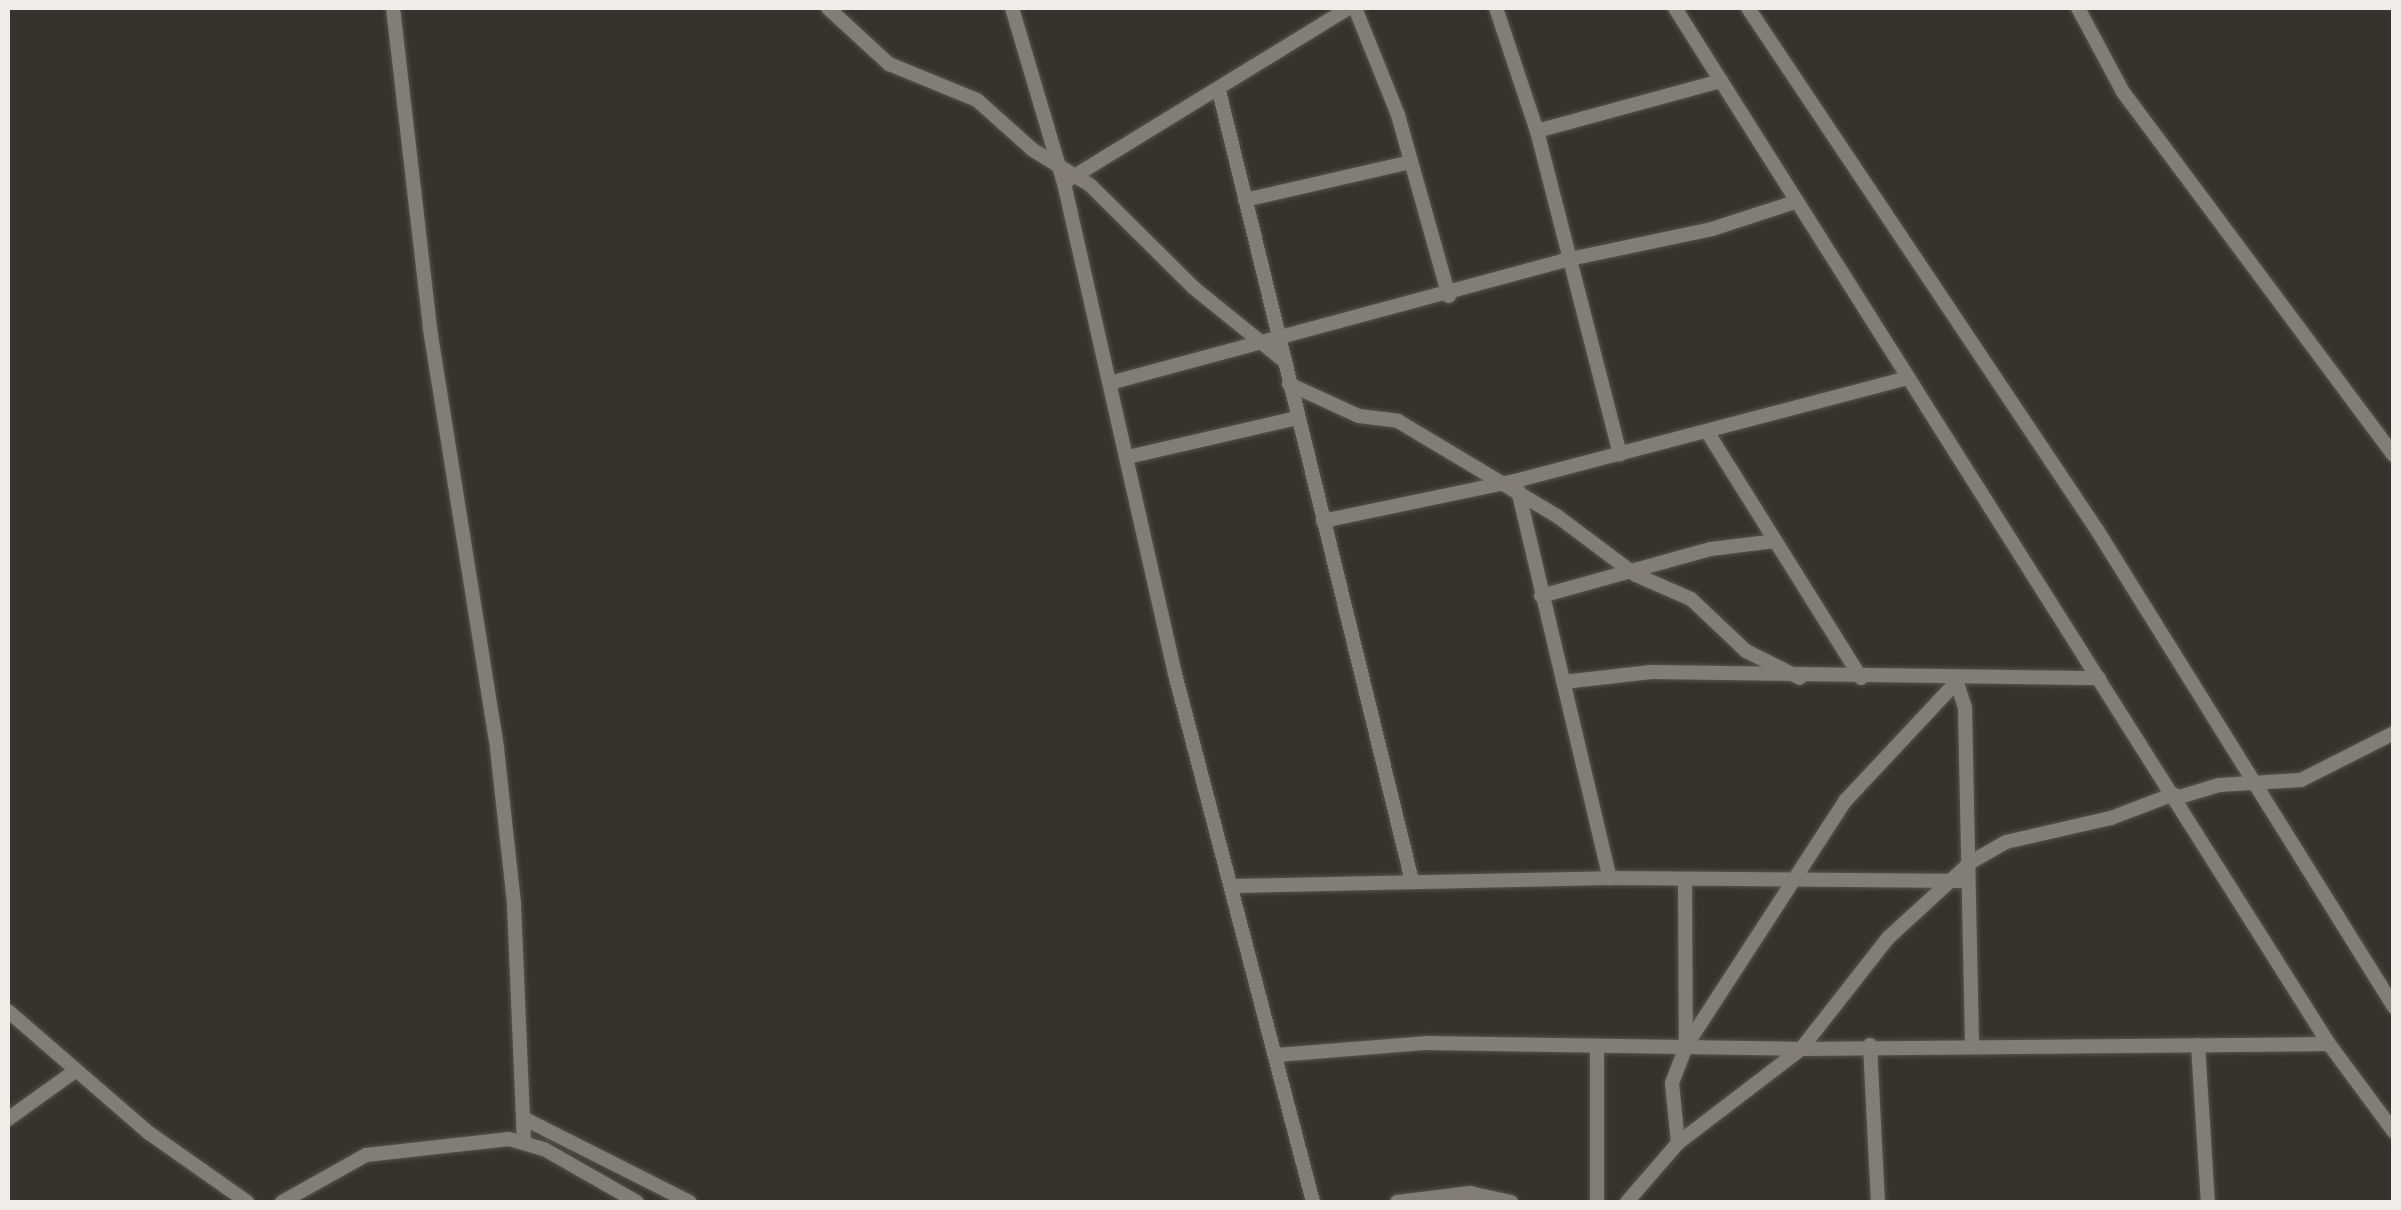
<!DOCTYPE html>
<style>
body{margin:0}
#map{position:relative;width:2401px;height:1210px;overflow:hidden;background:#37332c;font-family:Montserrat,sans-serif}
div>[style]{position:absolute}
.roads{filter:drop-shadow(0 0 2px #55524c) drop-shadow(0 0 2px #55524c)}
.minor>*{height:14px;margin:-7px;padding:0 7px;transform-origin:7px;border-radius:7px;background:#827d75}
span{translate:-50% -50%;white-space:nowrap;text-align:center;line-height:1.15;-webkit-text-stroke:10px #37332c;paint-order:stroke}
.frame{position:absolute;inset:0;border:10px solid #f0ede9;pointer-events:none}
</style>
<div id="map">
<div class="roads">
<div class="minor">
<i style="left:393px;top:8px;width:323px;rotate:83.4deg"></i>
<i style="left:430px;top:329px;width:425px;rotate:80.9deg"></i>
<i style="left:497px;top:749px;width:156px;rotate:83.7deg"></i>
<i style="left:514px;top:904px;width:237px;rotate:87.6deg"></i>
<i style="left:828px;top:8px;width:83px;rotate:42.6deg"></i>
<i style="left:889px;top:64px;width:95px;rotate:22.2deg"></i>
<i style="left:977px;top:100px;width:75px;rotate:41.8deg"></i>
<i style="left:1033px;top:150px;width:67px;rotate:31.6deg"></i>
<i style="left:1090px;top:185px;width:146px;rotate:44.7deg"></i>
<i style="left:1194px;top:288px;width:114px;rotate:39deg"></i>
<i style="left:1012px;top:8px;width:183px;rotate:73.5deg"></i>
<i style="left:1064px;top:183px;width:503px;rotate:77.26deg"></i>
<i style="left:1175px;top:674px;width:546px;rotate:75.35deg"></i>
<i style="left:1355px;top:8px;width:115px;rotate:68.1deg"></i>
<i style="left:1398px;top:115px;width:188px;rotate:74.3deg"></i>
<i style="left:1496px;top:8px;width:130px;rotate:71.6deg"></i>
<i style="left:1537px;top:131px;width:334px;rotate:75.6deg"></i>
<i style="left:1675px;top:8px;width:1225px;rotate:57.74deg"></i>
<i style="left:2329px;top:1044px;width:109px;rotate:53.5deg"></i>
<i style="left:1748px;top:8px;width:628px;rotate:56.23deg"></i>
<i style="left:2097px;top:530px;width:562px;rotate:58.09deg"></i>
<i style="left:2078px;top:8px;width:95px;rotate:61.8deg"></i>
<i style="left:2123px;top:92px;width:453px;rotate:53.3deg"></i>
<i style="left:1219px;top:91px;width:813px;rotate:76.27deg"></i>
<i style="left:1537px;top:131px;width:191px;rotate:-15.2deg"></i>
<i style="left:1068px;top:180px;width:329px;rotate:-31.5deg"></i>
<i style="left:1245px;top:200px;width:170px;rotate:-12.9deg"></i>
<i style="left:1110px;top:383px;width:476px;rotate:-15.1deg"></i>
<i style="left:1570px;top:259px;width:145px;rotate:-11.9deg"></i>
<i style="left:1712px;top:229px;width:87px;rotate:-18deg"></i>
<i style="left:1289px;top:384px;width:77px;rotate:24.6deg"></i>
<i style="left:1359px;top:416px;width:39px;rotate:7deg"></i>
<i style="left:1398px;top:421px;width:185px;rotate:30.9deg"></i>
<i style="left:1557px;top:516px;width:99px;rotate:36.8deg"></i>
<i style="left:1636px;top:575px;width:60px;rotate:23.6deg"></i>
<i style="left:1691px;top:599px;width:76px;rotate:43.4deg"></i>
<i style="left:1746px;top:651px;width:60px;rotate:26.6deg"></i>
<i style="left:1708px;top:433px;width:289px;rotate:58deg"></i>
<i style="left:1128px;top:457px;width:173px;rotate:-13deg"></i>
<i style="left:1518px;top:490px;width:399px;rotate:76.7deg"></i>
<i style="left:1323px;top:521px;width:196px;rotate:-11.8deg"></i>
<i style="left:1515px;top:481px;width:405px;rotate:-14.7deg"></i>
<i style="left:1541px;top:596px;width:176px;rotate:-15.5deg"></i>
<i style="left:1711px;top:549px;width:64px;rotate:-7.1deg"></i>
<i style="left:1563px;top:682px;width:89px;rotate:-6.5deg"></i>
<i style="left:1651px;top:672px;width:448px;rotate:0.8deg"></i>
<i style="left:1957px;top:683px;width:26px;rotate:72deg"></i>
<i style="left:1965px;top:708px;width:337px;rotate:88.8deg"></i>
<i style="left:2176px;top:798px;width:45px;rotate:-16.8deg"></i>
<i style="left:2219px;top:785px;width:82px;rotate:-3.5deg"></i>
<i style="left:2301px;top:780px;width:104px;rotate:-26.8deg"></i>
<i style="left:1685px;top:880px;width:166px;rotate:89.7deg"></i>
<i style="left:1234px;top:886px;width:376px;rotate:-1.2deg"></i>
<i style="left:1610px;top:878px;width:354px;rotate:0.5deg"></i>
<i style="left:8px;top:1011px;width:186px;rotate:40.9deg"></i>
<i style="left:149px;top:1133px;width:120px;rotate:35.1deg"></i>
<i style="left:1870px;top:1045px;width:157px;rotate:87.1deg"></i>
<i style="left:2198px;top:1045px;width:157px;rotate:86.4deg"></i>
<i style="left:1597px;top:1048px;width:154px;rotate:90deg"></i>
<i style="left:1277px;top:1055px;width:148px;rotate:-4.6deg"></i>
<i style="left:1425px;top:1043px;width:376px;rotate:0.9deg"></i>
<i style="left:1801px;top:1049px;width:528px;rotate:-0.54deg"></i>
<i style="left:8px;top:1119px;width:82px;rotate:-35.6deg"></i>
<i style="left:527px;top:1120px;width:182px;rotate:26.8deg"></i>
<i style="left:1678px;top:1143px;width:60px;rotate:-95.7deg"></i>
<i style="left:1672px;top:1083px;width:40px;rotate:-69deg"></i>
<i style="left:1686px;top:1046px;width:293px;rotate:-57deg"></i>
<i style="left:1846px;top:800px;width:168px;rotate:-46.9deg"></i>
<i style="left:282px;top:1202px;width:96px;rotate:-29.2deg"></i>
<i style="left:366px;top:1155px;width:144px;rotate:-6.4deg"></i>
<i style="left:509px;top:1139px;width:36px;rotate:16deg"></i>
<i style="left:544px;top:1149px;width:107px;rotate:29.7deg"></i>
<i style="left:1397px;top:1202px;width:74px;rotate:-7deg"></i>
<i style="left:1470px;top:1193px;width:42px;rotate:12.4deg"></i>
<i style="left:1627px;top:1202px;width:78px;rotate:-49.2deg"></i>
<i style="left:1678px;top:1143px;width:155px;rotate:-37.4deg"></i>
<i style="left:1801px;top:1049px;width:141px;rotate:-51.9deg"></i>
<i style="left:1888px;top:938px;width:113px;rotate:-42.5deg"></i>
<i style="left:1971px;top:862px;width:40px;rotate:-29.7deg"></i>
<i style="left:2006px;top:842px;width:108px;rotate:-12.9deg"></i>
<i style="left:2111px;top:818px;width:67px;rotate:-20.9deg"></i>
</div>
</div>
<div class="frame"></div>
</div>
